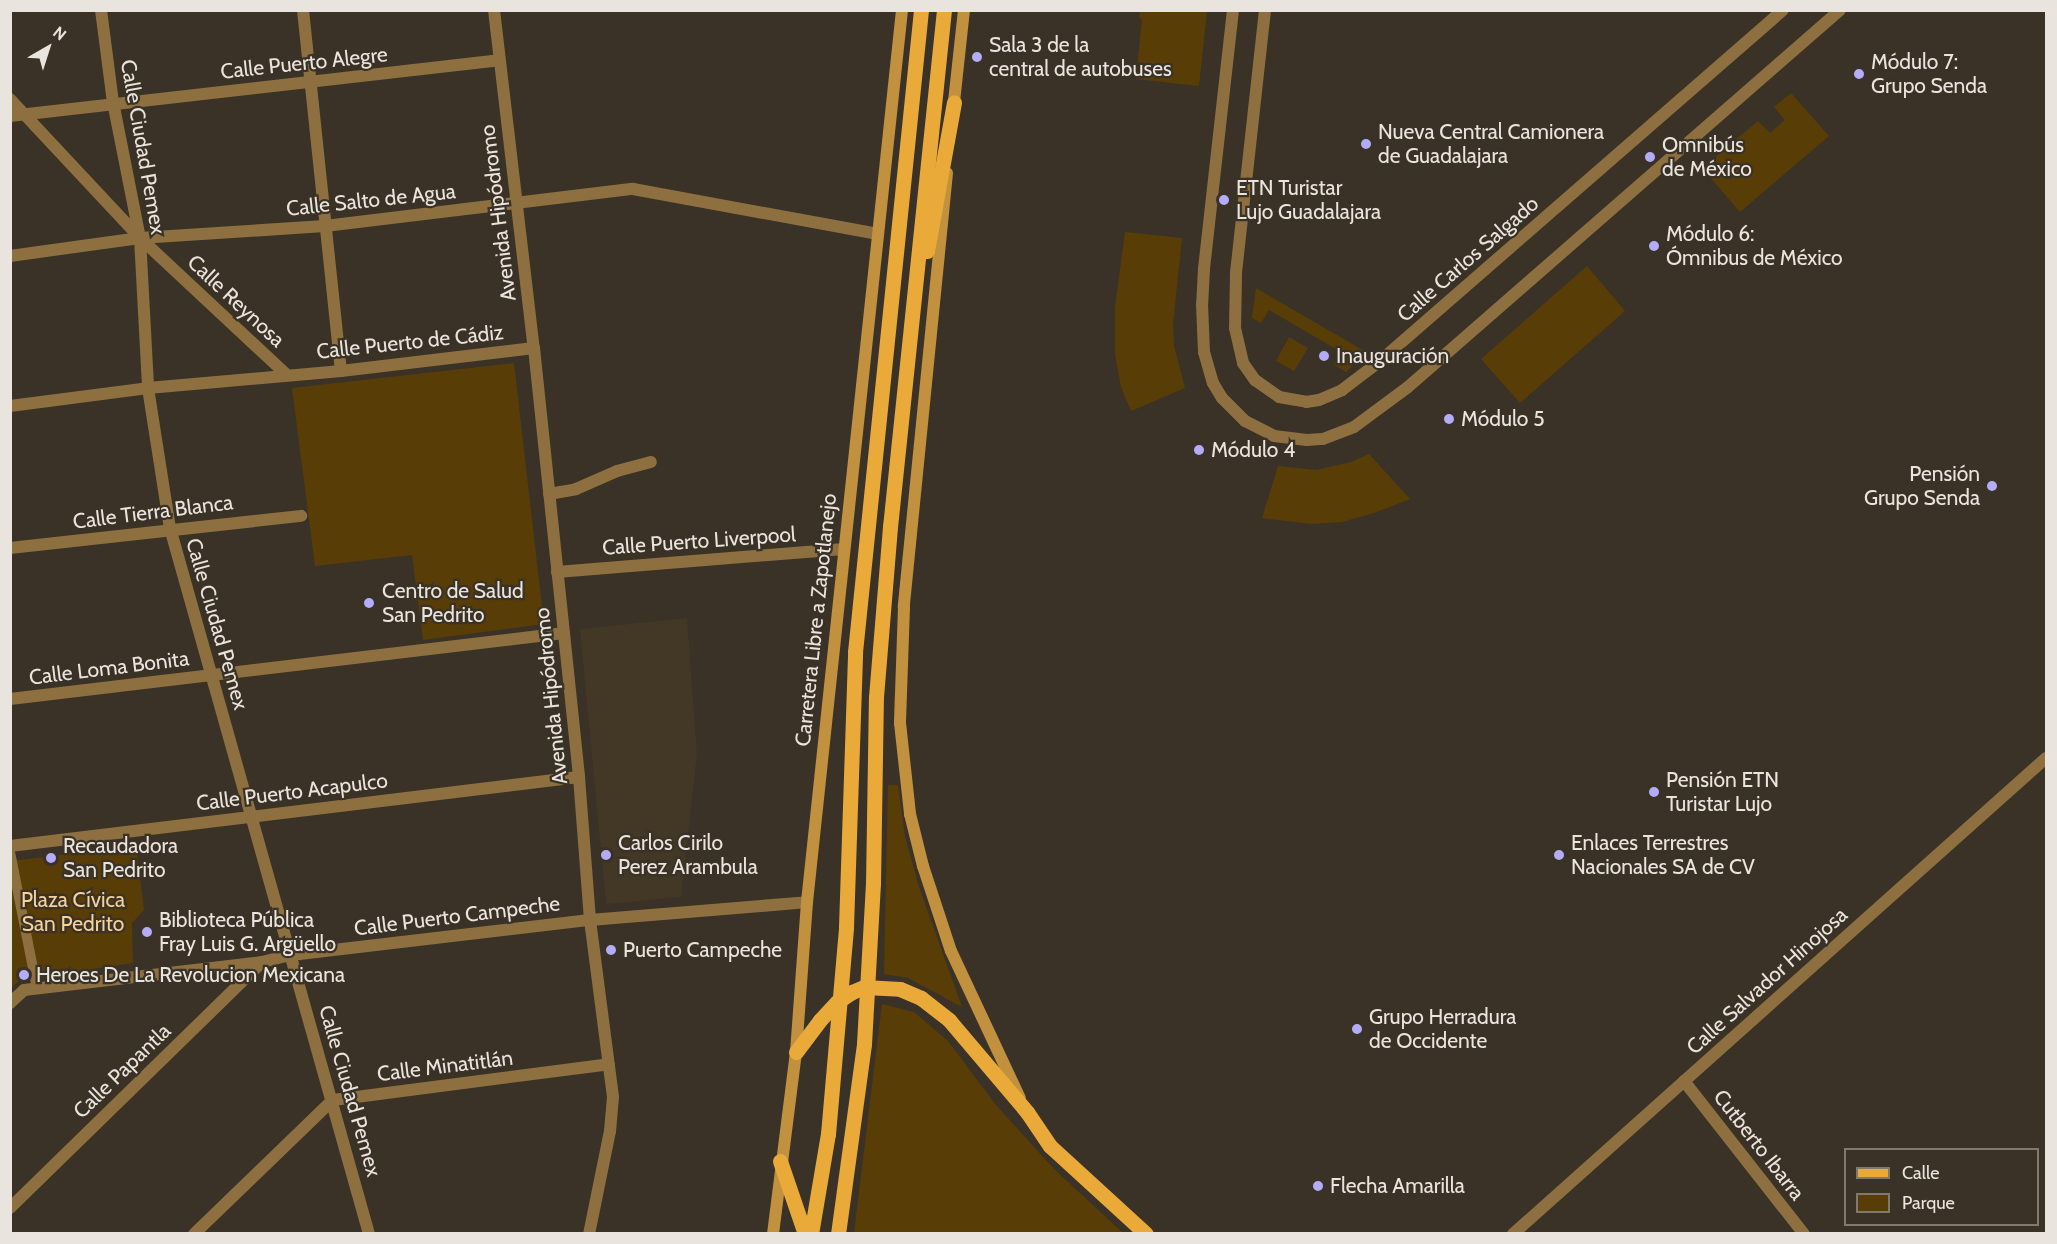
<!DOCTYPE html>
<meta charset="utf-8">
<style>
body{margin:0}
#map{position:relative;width:2057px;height:1244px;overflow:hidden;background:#3a3226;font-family:Cabin,sans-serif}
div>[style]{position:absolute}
.built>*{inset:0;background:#433725}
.green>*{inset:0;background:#593d07}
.pedestrian>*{height:10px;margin:-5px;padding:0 5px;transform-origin:5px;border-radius:5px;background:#8e7040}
.minor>*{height:12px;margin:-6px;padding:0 6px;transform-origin:6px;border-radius:6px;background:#8e7040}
.tertiary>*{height:12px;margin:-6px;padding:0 6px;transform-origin:6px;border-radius:6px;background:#8e7040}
.secondary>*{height:12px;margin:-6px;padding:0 6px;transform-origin:6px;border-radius:6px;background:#c2913f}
.primary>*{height:15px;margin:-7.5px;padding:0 7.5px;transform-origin:7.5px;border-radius:7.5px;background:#eaaa39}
.primary-bridge>*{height:15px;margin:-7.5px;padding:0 7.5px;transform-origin:7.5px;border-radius:7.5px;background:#eaaa39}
.dots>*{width:16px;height:16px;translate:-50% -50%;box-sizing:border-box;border:3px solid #3a3226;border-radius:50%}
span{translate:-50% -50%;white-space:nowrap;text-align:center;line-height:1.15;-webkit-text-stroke:4.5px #3a3226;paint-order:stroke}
.poi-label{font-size:21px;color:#e9e4dd}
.left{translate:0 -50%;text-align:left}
.right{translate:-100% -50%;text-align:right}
.street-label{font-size:21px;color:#e9e4dd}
.park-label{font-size:21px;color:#f6d199}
.frame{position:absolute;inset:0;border:12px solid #e9e4dd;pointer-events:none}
.legend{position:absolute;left:1844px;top:1148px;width:195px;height:78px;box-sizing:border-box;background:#3a3226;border:2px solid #80796f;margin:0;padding:8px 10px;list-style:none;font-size:18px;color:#e9e4dd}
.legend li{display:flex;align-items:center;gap:12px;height:30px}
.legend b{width:30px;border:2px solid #80796f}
.north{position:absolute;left:18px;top:18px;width:60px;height:60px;-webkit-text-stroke:4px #3a3226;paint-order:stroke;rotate:39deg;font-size:16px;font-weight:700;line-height:24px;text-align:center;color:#e9e4dd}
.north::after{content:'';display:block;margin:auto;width:21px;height:27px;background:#e9e4dd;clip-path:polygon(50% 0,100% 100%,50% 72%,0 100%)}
</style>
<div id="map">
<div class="built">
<i style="clip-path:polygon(687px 618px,697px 754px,681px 897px,606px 904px,580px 629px)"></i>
</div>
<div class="green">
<i style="clip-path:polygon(1140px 11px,1207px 11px,1199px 86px,1136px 79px,1142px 19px,1139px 18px)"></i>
<i style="clip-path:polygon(1791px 93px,1829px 136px,1740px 212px,1702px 168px,1758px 121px,1770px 133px,1785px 120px,1774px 107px)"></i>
<i style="clip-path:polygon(1125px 232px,1182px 238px,1173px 324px,1174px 346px,1185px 388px,1131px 411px,1121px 387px,1115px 354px,1115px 307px)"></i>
<i style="clip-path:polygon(1587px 266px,1625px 311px,1520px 403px,1481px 359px)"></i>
<i style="clip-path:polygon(1256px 288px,1366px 352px,1346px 372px,1334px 365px,1341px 352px,1269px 310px,1261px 323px,1252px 318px)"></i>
<i style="clip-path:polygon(1289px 337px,1308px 348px,1294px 371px,1276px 361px)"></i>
<i style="clip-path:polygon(514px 363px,544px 624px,423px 640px,412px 555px,315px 566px,292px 388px)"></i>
<i style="clip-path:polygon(1369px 454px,1410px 499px,1374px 513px,1342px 522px,1311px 524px,1262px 518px,1278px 466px,1316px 470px,1351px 462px)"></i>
<i style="clip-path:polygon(888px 785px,898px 785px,905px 836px,919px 887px,962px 1007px,908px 978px,884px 974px)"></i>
<i style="clip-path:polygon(136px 846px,144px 910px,132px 923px,133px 963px,20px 980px,11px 988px,11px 861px)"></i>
<i style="clip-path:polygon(882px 1004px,914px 1012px,948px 1041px,996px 1105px,1054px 1169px,1123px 1233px,854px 1233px)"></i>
</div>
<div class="pedestrian">
<i style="left:10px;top:852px;width:139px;rotate:78.8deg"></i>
</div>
<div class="minor">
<i style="left:101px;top:10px;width:93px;rotate:82.6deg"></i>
<i style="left:113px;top:102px;width:139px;rotate:78.8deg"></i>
<i style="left:140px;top:238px;width:150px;rotate:86.9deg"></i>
<i style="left:148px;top:388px;width:142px;rotate:81.1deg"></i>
<i style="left:170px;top:528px;width:734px;rotate:74.26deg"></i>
<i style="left:303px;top:10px;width:363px;rotate:84deg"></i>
<i style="left:494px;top:10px;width:340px;rotate:83.3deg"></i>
<i style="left:534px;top:348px;width:431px;rotate:84deg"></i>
<i style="left:579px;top:777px;width:143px;rotate:85.6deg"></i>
<i style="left:590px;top:920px;width:178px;rotate:82.6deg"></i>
<i style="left:613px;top:1097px;width:34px;rotate:95deg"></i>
<i style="left:610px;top:1131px;width:105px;rotate:101.5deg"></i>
<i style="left:10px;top:99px;width:190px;rotate:46.9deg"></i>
<i style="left:140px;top:238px;width:200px;rotate:43deg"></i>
<i style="left:10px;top:116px;width:492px;rotate:-6.5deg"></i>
<i style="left:10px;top:256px;width:131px;rotate:-7.9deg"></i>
<i style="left:140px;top:238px;width:185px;rotate:-3.7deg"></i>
<i style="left:325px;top:226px;width:310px;rotate:-6.9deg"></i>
<i style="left:633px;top:189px;width:248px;rotate:10.4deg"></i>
<i style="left:10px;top:406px;width:139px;rotate:-7.4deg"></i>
<i style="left:148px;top:388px;width:194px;rotate:-5deg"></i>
<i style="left:341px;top:371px;width:194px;rotate:-6.8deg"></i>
<i style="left:549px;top:494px;width:27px;rotate:-10deg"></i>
<i style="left:576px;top:489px;width:45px;rotate:-23.7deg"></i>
<i style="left:617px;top:471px;width:35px;rotate:-15deg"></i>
<i style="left:10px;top:548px;width:293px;rotate:-6.3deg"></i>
<i style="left:557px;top:572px;width:288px;rotate:-4.6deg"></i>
<i style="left:10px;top:699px;width:558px;rotate:-6.79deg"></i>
<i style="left:10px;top:846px;width:573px;rotate:-6.91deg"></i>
<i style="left:10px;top:1003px;width:19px;rotate:-43deg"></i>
<i style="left:24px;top:990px;width:240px;rotate:-6.7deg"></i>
<i style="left:262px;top:962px;width:30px;rotate:-14deg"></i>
<i style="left:291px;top:955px;width:301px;rotate:-6.7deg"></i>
<i style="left:590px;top:920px;width:218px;rotate:-4.7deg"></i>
<i style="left:1684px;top:1081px;width:194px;rotate:51.9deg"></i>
<i style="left:10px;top:1208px;width:352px;rotate:-44.3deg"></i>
<i style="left:194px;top:1234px;width:193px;rotate:-44deg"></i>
<i style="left:333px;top:1100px;width:278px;rotate:-7.4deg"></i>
</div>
<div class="tertiary">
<i style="left:1233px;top:10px;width:261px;rotate:96.4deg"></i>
<i style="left:1204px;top:269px;width:35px;rotate:93deg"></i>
<i style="left:1202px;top:304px;width:48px;rotate:87.6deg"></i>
<i style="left:1204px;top:352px;width:32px;rotate:74deg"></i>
<i style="left:1213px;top:383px;width:17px;rotate:59deg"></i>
<i style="left:1222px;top:398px;width:33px;rotate:45deg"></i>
<i style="left:1245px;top:421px;width:33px;rotate:27deg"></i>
<i style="left:1274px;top:436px;width:33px;rotate:7deg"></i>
<i style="left:1307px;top:440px;width:16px;rotate:-4deg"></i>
<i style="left:1323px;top:439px;width:33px;rotate:-21deg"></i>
<i style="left:1354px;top:427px;width:67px;rotate:-36.5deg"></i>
<i style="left:1408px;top:387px;width:573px;rotate:-41.11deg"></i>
<i style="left:1265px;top:10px;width:265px;rotate:96.3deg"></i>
<i style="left:1236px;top:273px;width:55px;rotate:91deg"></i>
<i style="left:1235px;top:328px;width:36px;rotate:77deg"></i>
<i style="left:1243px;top:363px;width:21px;rotate:55deg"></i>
<i style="left:1255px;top:380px;width:29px;rotate:35deg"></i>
<i style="left:1279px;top:397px;width:27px;rotate:10deg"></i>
<i style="left:1306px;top:402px;width:13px;rotate:-9deg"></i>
<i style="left:1319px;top:400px;width:25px;rotate:-23deg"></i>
<i style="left:1342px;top:390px;width:48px;rotate:-37.3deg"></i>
<i style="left:1380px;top:361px;width:534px;rotate:-41.05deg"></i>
<i style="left:1513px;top:1234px;width:715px;rotate:-41.77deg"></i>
</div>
<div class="secondary">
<i style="left:953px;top:111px;width:102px;rotate:-83.8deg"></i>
<i style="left:947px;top:173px;width:436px;rotate:95.7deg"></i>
<i style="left:904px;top:607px;width:116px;rotate:92deg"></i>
<i style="left:900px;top:723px;width:92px;rotate:83.7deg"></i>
<i style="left:910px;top:814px;width:54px;rotate:76deg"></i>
<i style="left:923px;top:866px;width:89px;rotate:71.8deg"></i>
<i style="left:951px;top:951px;width:162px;rotate:64.9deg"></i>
<i style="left:773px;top:1234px;width:183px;rotate:-82.8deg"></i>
<i style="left:796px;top:1052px;width:150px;rotate:-85.8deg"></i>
<i style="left:807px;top:902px;width:897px;rotate:-83.92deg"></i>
</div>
<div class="primary">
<i style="left:927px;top:251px;width:151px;rotate:-79.7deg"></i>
<i style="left:900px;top:989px;width:23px;rotate:23deg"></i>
<i style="left:921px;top:998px;width:36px;rotate:38deg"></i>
<i style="left:949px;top:1020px;width:121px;rotate:49.7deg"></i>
<i style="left:1027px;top:1112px;width:41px;rotate:55.9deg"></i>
<i style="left:1050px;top:1146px;width:130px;rotate:42.5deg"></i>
<i style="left:796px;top:1052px;width:40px;rotate:-53deg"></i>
<i style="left:780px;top:1161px;width:77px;rotate:71.1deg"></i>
<i style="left:811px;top:1234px;width:101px;rotate:-80.4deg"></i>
<i style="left:828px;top:1134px;width:208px;rotate:-85deg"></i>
<i style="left:846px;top:927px;width:275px;rotate:-88.1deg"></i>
<i style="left:855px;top:652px;width:645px;rotate:-84.13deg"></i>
<i style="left:838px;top:1234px;width:192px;rotate:-82.2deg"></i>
<i style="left:864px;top:1044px;width:160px;rotate:-86.8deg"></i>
<i style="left:873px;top:884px;width:187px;rotate:-89.1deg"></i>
<i style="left:876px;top:697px;width:171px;rotate:-85.3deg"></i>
<i style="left:890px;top:527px;width:520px;rotate:-84.04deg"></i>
</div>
<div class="primary-bridge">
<i style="left:820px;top:1020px;width:25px;rotate:-47deg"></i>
<i style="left:837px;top:1002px;width:18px;rotate:-34deg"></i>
<i style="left:852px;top:992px;width:13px;rotate:-23deg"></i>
<i style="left:864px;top:987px;width:36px;rotate:3deg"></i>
</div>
<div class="dots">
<i style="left:977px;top:57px;background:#b3adf9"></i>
<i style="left:1859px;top:74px;background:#b3adf9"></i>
<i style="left:1366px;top:144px;background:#b3adf9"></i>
<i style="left:1650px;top:157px;background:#b3adf9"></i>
<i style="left:1224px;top:200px;background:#b3adf9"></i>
<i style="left:1654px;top:246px;background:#b3adf9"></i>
<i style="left:1324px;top:356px;background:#b3adf9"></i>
<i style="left:1449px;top:419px;background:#b3adf9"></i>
<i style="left:1199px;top:450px;background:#b3adf9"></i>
<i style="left:1992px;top:486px;background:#b3adf9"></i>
<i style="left:369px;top:603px;background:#b3adf9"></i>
<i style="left:1654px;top:792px;background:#b3adf9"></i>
<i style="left:606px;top:855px;background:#b3adf9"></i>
<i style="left:1559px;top:855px;background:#b3adf9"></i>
<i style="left:51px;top:858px;background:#b3adf9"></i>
<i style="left:147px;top:932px;background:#b3adf9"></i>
<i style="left:611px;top:950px;background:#b3adf9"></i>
<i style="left:24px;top:975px;background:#b3adf9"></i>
<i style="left:1357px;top:1029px;background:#b3adf9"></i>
<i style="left:1318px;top:1186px;background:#b3adf9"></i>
</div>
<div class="poi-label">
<span class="left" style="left:989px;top:57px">Sala 3 de la<br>central de autobuses</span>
<span class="left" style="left:1871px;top:74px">Módulo 7:<br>Grupo Senda</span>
<span class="left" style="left:1378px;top:144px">Nueva Central Camionera<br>de Guadalajara</span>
<span class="left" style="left:1662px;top:157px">Omnibús<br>de México</span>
<span class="left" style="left:1236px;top:200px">ETN Turistar<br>Lujo Guadalajara</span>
<span class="left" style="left:1666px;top:246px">Módulo 6:<br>Ómnibus de México</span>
<span class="left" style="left:1336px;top:356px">Inauguración</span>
<span class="left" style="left:1461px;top:419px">Módulo 5</span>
<span class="left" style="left:1211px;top:450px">Módulo 4</span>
<span class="right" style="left:1980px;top:486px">Pensión<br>Grupo Senda</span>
<span class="left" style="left:382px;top:603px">Centro de Salud<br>San Pedrito</span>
<span class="left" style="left:1666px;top:792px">Pensión ETN<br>Turistar Lujo</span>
<span class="left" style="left:618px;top:855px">Carlos Cirilo<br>Perez Arambula</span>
<span class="left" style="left:1571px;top:855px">Enlaces Terrestres<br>Nacionales SA de CV</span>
<span class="left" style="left:63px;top:858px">Recaudadora<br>San Pedrito</span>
<span class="left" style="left:159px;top:932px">Biblioteca Pública<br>Fray Luis G. Argüello</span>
<span class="left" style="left:623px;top:950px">Puerto Campeche</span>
<span class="left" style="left:36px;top:975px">Heroes De La Revolucion Mexicana</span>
<span class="left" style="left:1369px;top:1029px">Grupo Herradura<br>de Occidente</span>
<span class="left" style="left:1330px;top:1186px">Flecha Amarilla</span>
</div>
<div class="street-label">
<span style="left:304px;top:63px;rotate:-6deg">Calle Puerto Alegre</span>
<span style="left:143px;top:147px;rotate:80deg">Calle Ciudad Pemex</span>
<span style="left:371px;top:200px;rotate:-6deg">Calle Salto de Agua</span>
<span style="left:498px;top:213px;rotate:-97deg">Avenida Hipódromo</span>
<span style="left:1468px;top:259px;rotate:-41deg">Calle Carlos Salgado</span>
<span style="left:236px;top:301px;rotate:43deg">Calle Reynosa</span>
<span style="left:410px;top:342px;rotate:-6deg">Calle Puerto de Cádiz</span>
<span style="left:153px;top:512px;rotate:-7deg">Calle Tierra Blanca</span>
<span style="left:699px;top:541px;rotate:-4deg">Calle Puerto Liverpool</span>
<span style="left:816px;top:620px;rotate:-84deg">Carretera Libre a Zapotlanejo</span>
<span style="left:217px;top:624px;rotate:74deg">Calle Ciudad Pemex</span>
<span style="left:109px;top:668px;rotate:-7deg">Calle Loma Bonita</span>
<span style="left:551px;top:696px;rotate:-96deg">Avenida Hipódromo</span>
<span style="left:292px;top:792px;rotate:-7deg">Calle Puerto Acapulco</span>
<span style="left:457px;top:916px;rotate:-7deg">Calle Puerto Campeche</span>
<span style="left:1767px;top:981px;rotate:-42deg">Calle Salvador Hinojosa</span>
<span style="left:445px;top:1066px;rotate:-7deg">Calle Minatitlán</span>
<span style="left:122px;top:1071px;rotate:-44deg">Calle Papantla</span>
<span style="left:350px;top:1091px;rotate:74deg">Calle Ciudad Pemex</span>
<span style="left:1759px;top:1145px;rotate:52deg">Cutberto Ibarra</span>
</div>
<div class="park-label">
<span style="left:73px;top:912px">Plaza Cívica<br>San Pedrito</span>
</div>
<div class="frame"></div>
<ul class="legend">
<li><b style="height:8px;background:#eaaa39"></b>Calle</li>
<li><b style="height:16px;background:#593d07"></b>Parque</li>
</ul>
<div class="north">N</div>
</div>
